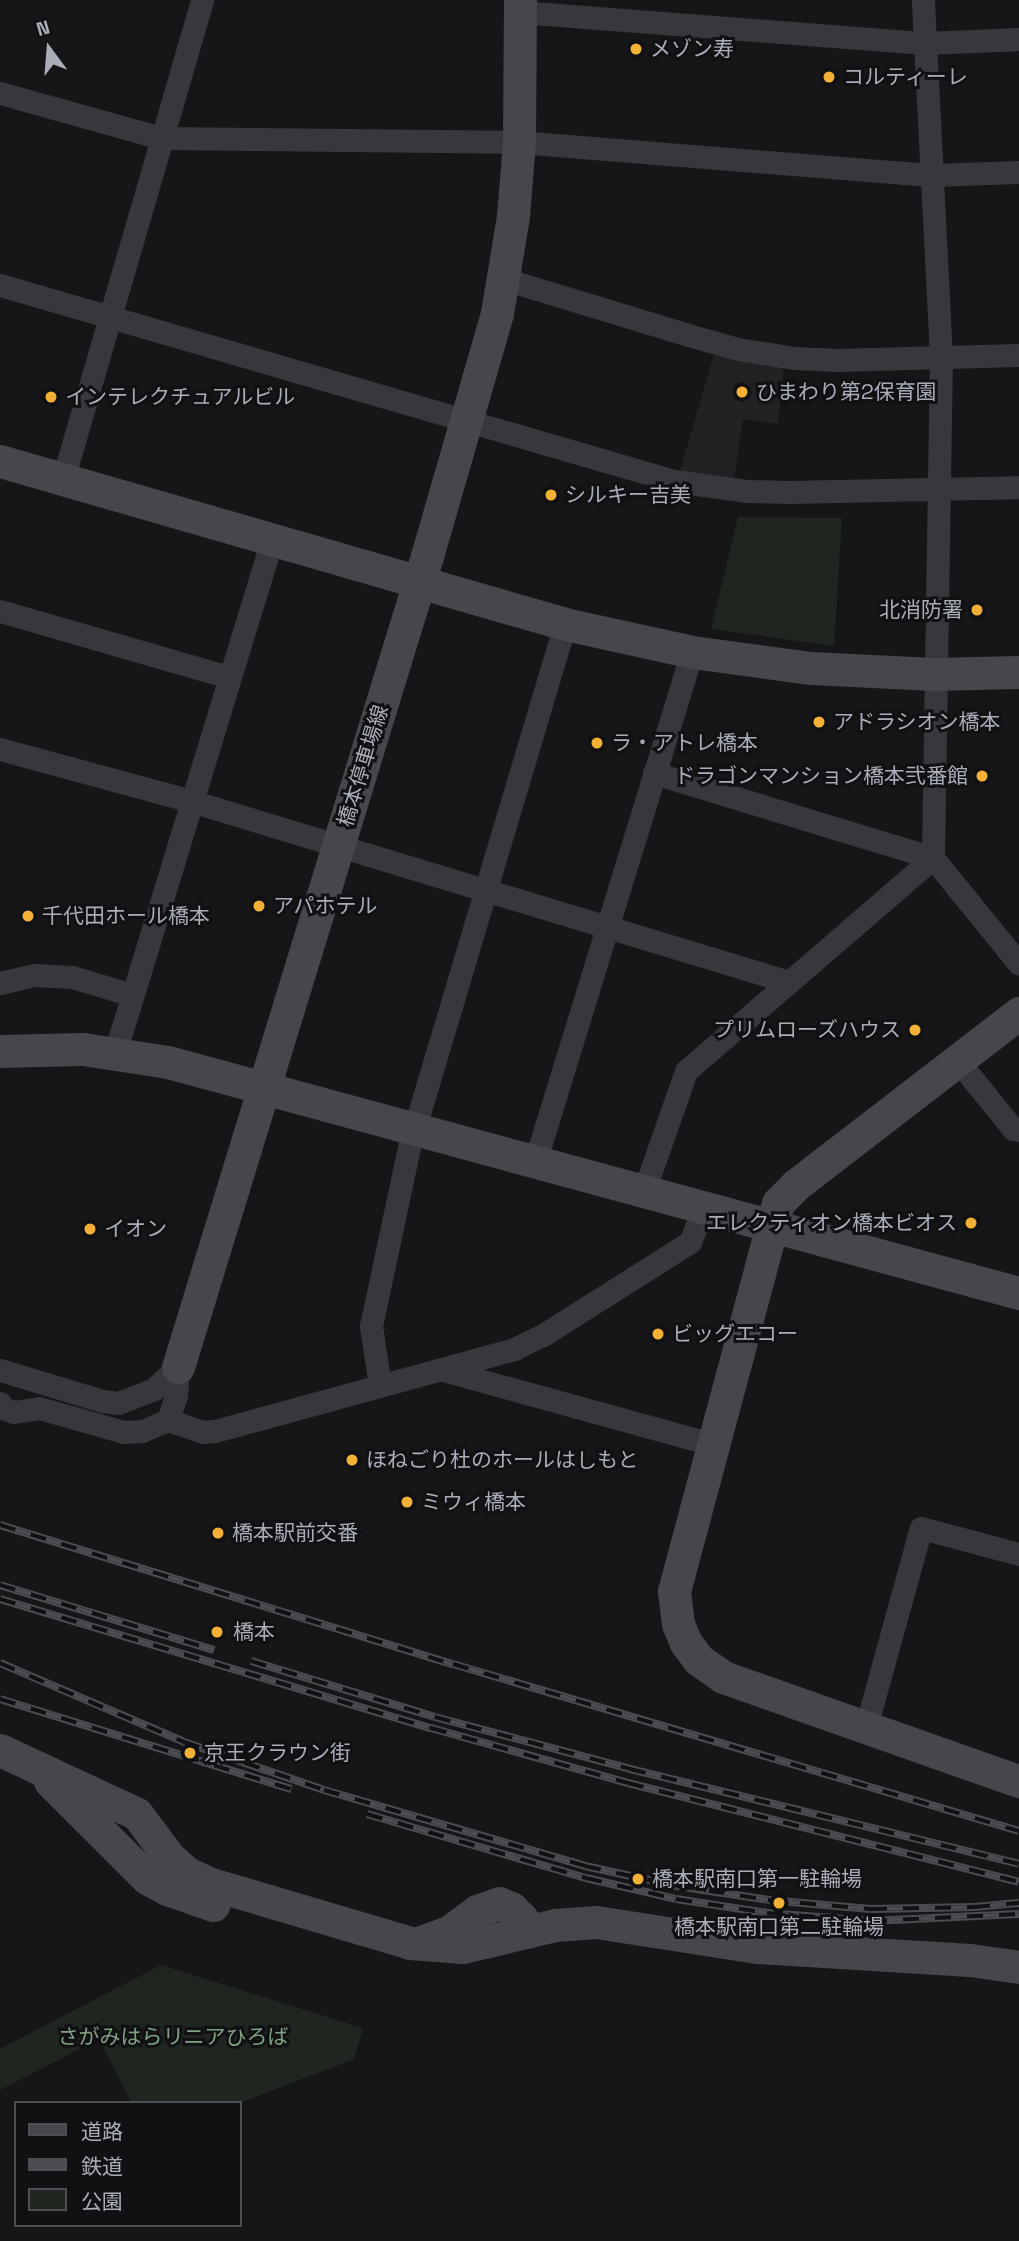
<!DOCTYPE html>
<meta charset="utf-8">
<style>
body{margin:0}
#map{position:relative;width:1019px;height:2241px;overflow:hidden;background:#161618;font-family:"Space Grotesk","Noto Sans JP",sans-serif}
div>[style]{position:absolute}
.built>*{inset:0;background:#222225}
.green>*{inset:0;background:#1e261f}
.street>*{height:23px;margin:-11.5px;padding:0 11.5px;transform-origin:11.5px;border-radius:11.5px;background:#37383d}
.secondary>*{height:33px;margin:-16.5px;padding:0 16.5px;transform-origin:16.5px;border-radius:16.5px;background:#45474d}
.rail>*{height:8px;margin-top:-4px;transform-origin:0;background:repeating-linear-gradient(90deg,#111113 0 16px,#4a4c52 0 32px);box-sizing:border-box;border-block:2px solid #4a4c52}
.dots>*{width:19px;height:19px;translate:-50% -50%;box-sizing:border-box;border:4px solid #111113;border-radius:50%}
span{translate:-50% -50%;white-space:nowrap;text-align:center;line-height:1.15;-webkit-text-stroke:6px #111113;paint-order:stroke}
.poi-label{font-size:21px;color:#a8adb8}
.left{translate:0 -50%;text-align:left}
.right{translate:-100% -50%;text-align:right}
.street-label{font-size:21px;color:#a8adb8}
.park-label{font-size:21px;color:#7fa381}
.legend{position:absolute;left:14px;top:2101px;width:228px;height:126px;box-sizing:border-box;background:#111113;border:2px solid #4d4f55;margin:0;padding:9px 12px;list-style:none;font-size:21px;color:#a8adb8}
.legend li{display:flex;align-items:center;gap:14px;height:35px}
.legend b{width:35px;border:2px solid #4d4f55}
.north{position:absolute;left:14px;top:14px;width:70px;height:70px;-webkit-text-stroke:5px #111113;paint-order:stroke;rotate:344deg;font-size:19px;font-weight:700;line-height:28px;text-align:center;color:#a8adb8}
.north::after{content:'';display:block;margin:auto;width:24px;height:32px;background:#a8adb8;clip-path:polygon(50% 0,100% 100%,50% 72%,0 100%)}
</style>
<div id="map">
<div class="built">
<i style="clip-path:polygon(715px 351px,784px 366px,778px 424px,743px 419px,734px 480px,680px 471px)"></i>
</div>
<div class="green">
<i style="clip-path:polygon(738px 517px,842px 518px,834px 646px,711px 629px)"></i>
<i style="clip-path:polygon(161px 1965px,363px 2028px,354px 2059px,240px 2103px,132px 2103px,99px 2039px,0 2090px,0 2049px)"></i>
</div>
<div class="street">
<i style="left:520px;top:12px;width:406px;rotate:4.4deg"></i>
<i style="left:925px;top:43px;width:94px;rotate:-2.4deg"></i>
<i style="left:0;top:93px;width:167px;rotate:15.6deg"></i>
<i style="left:161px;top:138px;width:358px;rotate:0.6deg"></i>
<i style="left:519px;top:142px;width:415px;rotate:4.6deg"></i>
<i style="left:933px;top:175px;width:86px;rotate:-2deg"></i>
<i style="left:504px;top:279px;width:192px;rotate:16.9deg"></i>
<i style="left:688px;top:335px;width:52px;rotate:15.6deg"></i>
<i style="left:738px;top:349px;width:57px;rotate:9.1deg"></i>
<i style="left:794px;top:358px;width:43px;rotate:2.7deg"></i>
<i style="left:837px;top:360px;width:182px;rotate:-1.6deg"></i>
<i style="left:0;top:285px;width:702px;rotate:16.21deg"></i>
<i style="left:674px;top:481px;width:75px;rotate:7.7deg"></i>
<i style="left:748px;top:491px;width:41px;rotate:1.4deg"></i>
<i style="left:789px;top:492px;width:230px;rotate:-1.2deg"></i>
<i style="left:63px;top:479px;width:499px;rotate:-73.8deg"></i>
<i style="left:0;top:611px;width:238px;rotate:16.1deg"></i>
<i style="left:0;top:749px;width:198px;rotate:15.2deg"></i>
<i style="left:191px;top:801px;width:625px;rotate:16.84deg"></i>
<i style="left:654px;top:773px;width:292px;rotate:16.9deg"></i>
<i style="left:933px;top:858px;width:136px;rotate:50.9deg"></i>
<i style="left:0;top:983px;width:36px;rotate:-13deg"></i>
<i style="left:35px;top:975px;width:37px;rotate:3deg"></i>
<i style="left:72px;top:977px;width:63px;rotate:16.7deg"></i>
<i style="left:115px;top:1053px;width:536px;rotate:-72.98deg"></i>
<i style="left:958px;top:1061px;width:87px;rotate:51deg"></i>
<i style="left:1013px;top:1129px;width:6px;rotate:9deg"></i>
<i style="left:535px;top:1162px;width:534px;rotate:-72.89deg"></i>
<i style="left:644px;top:1191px;width:127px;rotate:-70.7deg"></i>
<i style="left:686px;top:1071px;width:326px;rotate:-40.8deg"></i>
<i style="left:933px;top:858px;width:501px;rotate:-89.09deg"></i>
<i style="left:941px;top:357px;width:357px;rotate:-92.9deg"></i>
<i style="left:0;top:1370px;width:108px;rotate:16.8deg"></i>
<i style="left:103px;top:1401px;width:15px;rotate:8deg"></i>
<i style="left:118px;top:1403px;width:39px;rotate:-21deg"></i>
<i style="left:154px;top:1389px;width:33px;rotate:-43deg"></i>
<i style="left:443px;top:1370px;width:279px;rotate:15.4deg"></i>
<i style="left:380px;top:1386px;width:61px;rotate:-98.5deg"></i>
<i style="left:371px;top:1326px;width:183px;rotate:-78deg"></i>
<i style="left:409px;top:1147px;width:546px;rotate:-73.39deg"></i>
<i style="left:0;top:1403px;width:5px;rotate:68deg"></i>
<i style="left:2px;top:1408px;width:13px;rotate:18deg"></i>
<i style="left:14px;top:1412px;width:25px;rotate:-9deg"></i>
<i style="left:39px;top:1408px;width:88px;rotate:15.8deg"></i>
<i style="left:124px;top:1432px;width:18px;rotate:-3deg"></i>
<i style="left:142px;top:1431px;width:28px;rotate:-23deg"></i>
<i style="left:168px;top:1420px;width:25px;rotate:-72deg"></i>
<i style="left:176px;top:1396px;width:29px;rotate:-86deg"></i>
<i style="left:168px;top:1420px;width:37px;rotate:19deg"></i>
<i style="left:203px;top:1432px;width:12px;rotate:-5deg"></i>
<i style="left:215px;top:1431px;width:310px;rotate:-15.3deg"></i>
<i style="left:514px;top:1349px;width:32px;rotate:-26deg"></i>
<i style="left:543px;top:1335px;width:174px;rotate:-32.3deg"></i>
<i style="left:690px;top:1242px;width:37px;rotate:-68deg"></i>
<i style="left:866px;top:1727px;width:206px;rotate:-74.6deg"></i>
<i style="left:921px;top:1528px;width:101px;rotate:14.9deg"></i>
</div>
<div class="secondary">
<i style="left:0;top:461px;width:588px;rotate:16.09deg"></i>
<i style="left:565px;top:624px;width:130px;rotate:12.4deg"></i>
<i style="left:692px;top:652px;width:120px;rotate:7.7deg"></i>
<i style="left:811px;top:668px;width:123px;rotate:2.8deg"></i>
<i style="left:934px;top:674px;width:85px;rotate:-1.3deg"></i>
<i style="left:1019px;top:1013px;width:282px;rotate:142.4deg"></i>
<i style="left:796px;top:1185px;width:25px;rotate:135deg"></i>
<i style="left:778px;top:1203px;width:402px;rotate:105deg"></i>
<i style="left:674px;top:1591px;width:33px;rotate:83deg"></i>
<i style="left:678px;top:1624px;width:21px;rotate:67deg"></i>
<i style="left:686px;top:1643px;width:21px;rotate:53deg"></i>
<i style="left:699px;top:1660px;width:29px;rotate:35deg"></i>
<i style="left:723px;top:1677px;width:314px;rotate:19.4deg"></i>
<i style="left:0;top:1051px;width:83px;rotate:-1.4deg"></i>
<i style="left:83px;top:1049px;width:86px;rotate:8.7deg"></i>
<i style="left:168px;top:1062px;width:882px;rotate:15.19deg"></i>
<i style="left:178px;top:1367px;width:848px;rotate:-72.93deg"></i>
<i style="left:427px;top:556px;width:253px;rotate:-73.9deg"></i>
<i style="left:497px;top:313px;width:98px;rotate:-80.6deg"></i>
<i style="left:513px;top:216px;width:74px;rotate:-85.4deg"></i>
<i style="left:519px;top:142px;width:142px;rotate:-89.6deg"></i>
<i style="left:0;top:1750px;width:151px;rotate:25deg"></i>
<i style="left:137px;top:1814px;width:54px;rotate:53.3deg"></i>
<i style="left:169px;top:1857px;width:24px;rotate:42deg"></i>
<i style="left:187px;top:1873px;width:23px;rotate:25deg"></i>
<i style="left:208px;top:1883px;width:211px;rotate:16.5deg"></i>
<i style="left:410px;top:1943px;width:53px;rotate:4.3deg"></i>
<i style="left:463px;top:1947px;width:95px;rotate:-13.4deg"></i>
<i style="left:555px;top:1925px;width:41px;rotate:-4.2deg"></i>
<i style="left:596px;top:1922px;width:164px;rotate:8.8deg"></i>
<i style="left:758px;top:1947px;width:212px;rotate:3.5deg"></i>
<i style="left:970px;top:1960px;width:49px;rotate:8.1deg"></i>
<i style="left:50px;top:1781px;width:137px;rotate:45deg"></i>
<i style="left:147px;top:1878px;width:23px;rotate:29deg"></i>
<i style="left:167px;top:1889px;width:49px;rotate:19.2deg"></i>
<i style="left:421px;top:1942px;width:30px;rotate:-20deg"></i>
<i style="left:449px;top:1932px;width:35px;rotate:-37deg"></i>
<i style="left:477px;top:1911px;width:23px;rotate:-20deg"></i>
<i style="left:499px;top:1903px;width:13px;rotate:23deg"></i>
<i style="left:511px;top:1908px;width:16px;rotate:45deg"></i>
<i style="left:522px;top:1919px;width:14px;rotate:69deg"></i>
</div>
<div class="rail">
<i style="left:0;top:1525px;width:474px;rotate:17.1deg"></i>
<i style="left:453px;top:1664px;width:590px;rotate:16.44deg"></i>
<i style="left:0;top:1585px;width:224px;rotate:16.9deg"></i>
<i style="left:0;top:1599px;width:450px;rotate:16.7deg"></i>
<i style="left:431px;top:1728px;width:205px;rotate:15.6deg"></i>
<i style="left:628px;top:1783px;width:403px;rotate:14.2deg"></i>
<i style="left:251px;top:1661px;width:192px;rotate:16.9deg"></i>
<i style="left:435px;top:1717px;width:202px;rotate:14.9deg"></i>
<i style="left:630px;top:1769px;width:400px;rotate:13.7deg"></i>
<i style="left:0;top:1663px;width:200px;rotate:23.2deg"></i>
<i style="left:184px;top:1742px;width:148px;rotate:18.9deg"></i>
<i style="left:324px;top:1790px;width:272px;rotate:16.2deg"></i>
<i style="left:585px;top:1866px;width:94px;rotate:12.3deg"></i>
<i style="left:677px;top:1886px;width:92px;rotate:8.7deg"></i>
<i style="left:768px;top:1900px;width:103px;rotate:5deg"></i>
<i style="left:871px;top:1909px;width:103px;rotate:-1.1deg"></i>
<i style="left:974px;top:1907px;width:45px;rotate:-5.1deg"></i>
<i style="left:0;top:1699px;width:305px;rotate:17.2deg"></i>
<i style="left:367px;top:1814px;width:228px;rotate:16.3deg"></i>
<i style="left:586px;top:1878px;width:92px;rotate:13.1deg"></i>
<i style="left:676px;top:1899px;width:92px;rotate:8.7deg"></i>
<i style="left:767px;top:1913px;width:104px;rotate:4.4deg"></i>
<i style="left:871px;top:1921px;width:148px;rotate:-2.7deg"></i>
</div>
<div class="dots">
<i style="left:636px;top:49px;background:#f2b134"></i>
<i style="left:829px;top:77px;background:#f2b134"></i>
<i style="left:742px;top:392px;background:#f2b134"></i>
<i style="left:51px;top:397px;background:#f2b134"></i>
<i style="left:551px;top:495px;background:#f2b134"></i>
<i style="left:977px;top:610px;background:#f2b134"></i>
<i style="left:819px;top:722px;background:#f2b134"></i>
<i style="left:597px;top:743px;background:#f2b134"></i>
<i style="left:982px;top:776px;background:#f2b134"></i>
<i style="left:259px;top:906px;background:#f2b134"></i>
<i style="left:28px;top:916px;background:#f2b134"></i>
<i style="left:915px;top:1030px;background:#f2b134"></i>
<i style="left:971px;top:1223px;background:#f2b134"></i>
<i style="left:90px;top:1229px;background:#f2b134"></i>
<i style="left:658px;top:1334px;background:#f2b134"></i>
<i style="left:352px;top:1460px;background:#f2b134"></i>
<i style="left:407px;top:1502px;background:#f2b134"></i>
<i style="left:218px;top:1533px;background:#f2b134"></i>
<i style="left:217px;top:1632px;background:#f2b134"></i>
<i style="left:190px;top:1753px;background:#f2b134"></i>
<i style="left:638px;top:1879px;background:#f2b134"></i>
<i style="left:779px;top:1903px;background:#f2b134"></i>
</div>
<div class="poi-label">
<span class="left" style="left:650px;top:49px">メゾン寿</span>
<span class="left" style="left:843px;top:77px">コルティーレ</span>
<span class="left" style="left:756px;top:392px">ひまわり第2保育園</span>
<span class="left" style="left:65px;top:397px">インテレクチュアルビル</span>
<span class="left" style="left:565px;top:495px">シルキー吉美</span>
<span class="right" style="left:963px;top:610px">北消防署</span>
<span class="left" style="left:833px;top:722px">アドラシオン橋本</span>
<span class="left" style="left:611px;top:743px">ラ・アトレ橋本</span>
<span class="right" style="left:968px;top:776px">ドラゴンマンション橋本弐番館</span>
<span class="left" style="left:273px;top:906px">アパホテル</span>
<span class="left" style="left:42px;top:916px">千代田ホール橋本</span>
<span class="right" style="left:901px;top:1030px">プリムローズハウス</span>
<span class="right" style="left:957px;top:1223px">エレクティオン橋本ビオス</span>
<span class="left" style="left:104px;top:1229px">イオン</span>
<span class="left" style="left:672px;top:1334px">ビッグエコー</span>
<span class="left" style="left:366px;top:1460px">ほねごり杜のホールはしもと</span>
<span class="left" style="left:421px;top:1502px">ミウィ橋本</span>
<span class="left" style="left:232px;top:1533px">橋本駅前交番</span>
<span class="left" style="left:233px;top:1632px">橋本</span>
<span class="left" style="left:204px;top:1753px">京王クラウン街</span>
<span class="left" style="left:652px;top:1879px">橋本駅南口第一駐輪場</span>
<span style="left:779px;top:1927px">橋本駅南口第二駐輪場</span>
</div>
<div class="street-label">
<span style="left:363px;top:766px;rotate:-73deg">橋本停車場線</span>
</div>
<div class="park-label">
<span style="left:173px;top:2037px">さがみはらリニアひろば</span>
</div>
<ul class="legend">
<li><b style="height:9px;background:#45474d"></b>道路</li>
<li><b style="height:9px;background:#4a4c52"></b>鉄道</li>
<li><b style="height:19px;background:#1e261f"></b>公園</li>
</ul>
<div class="north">N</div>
</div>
